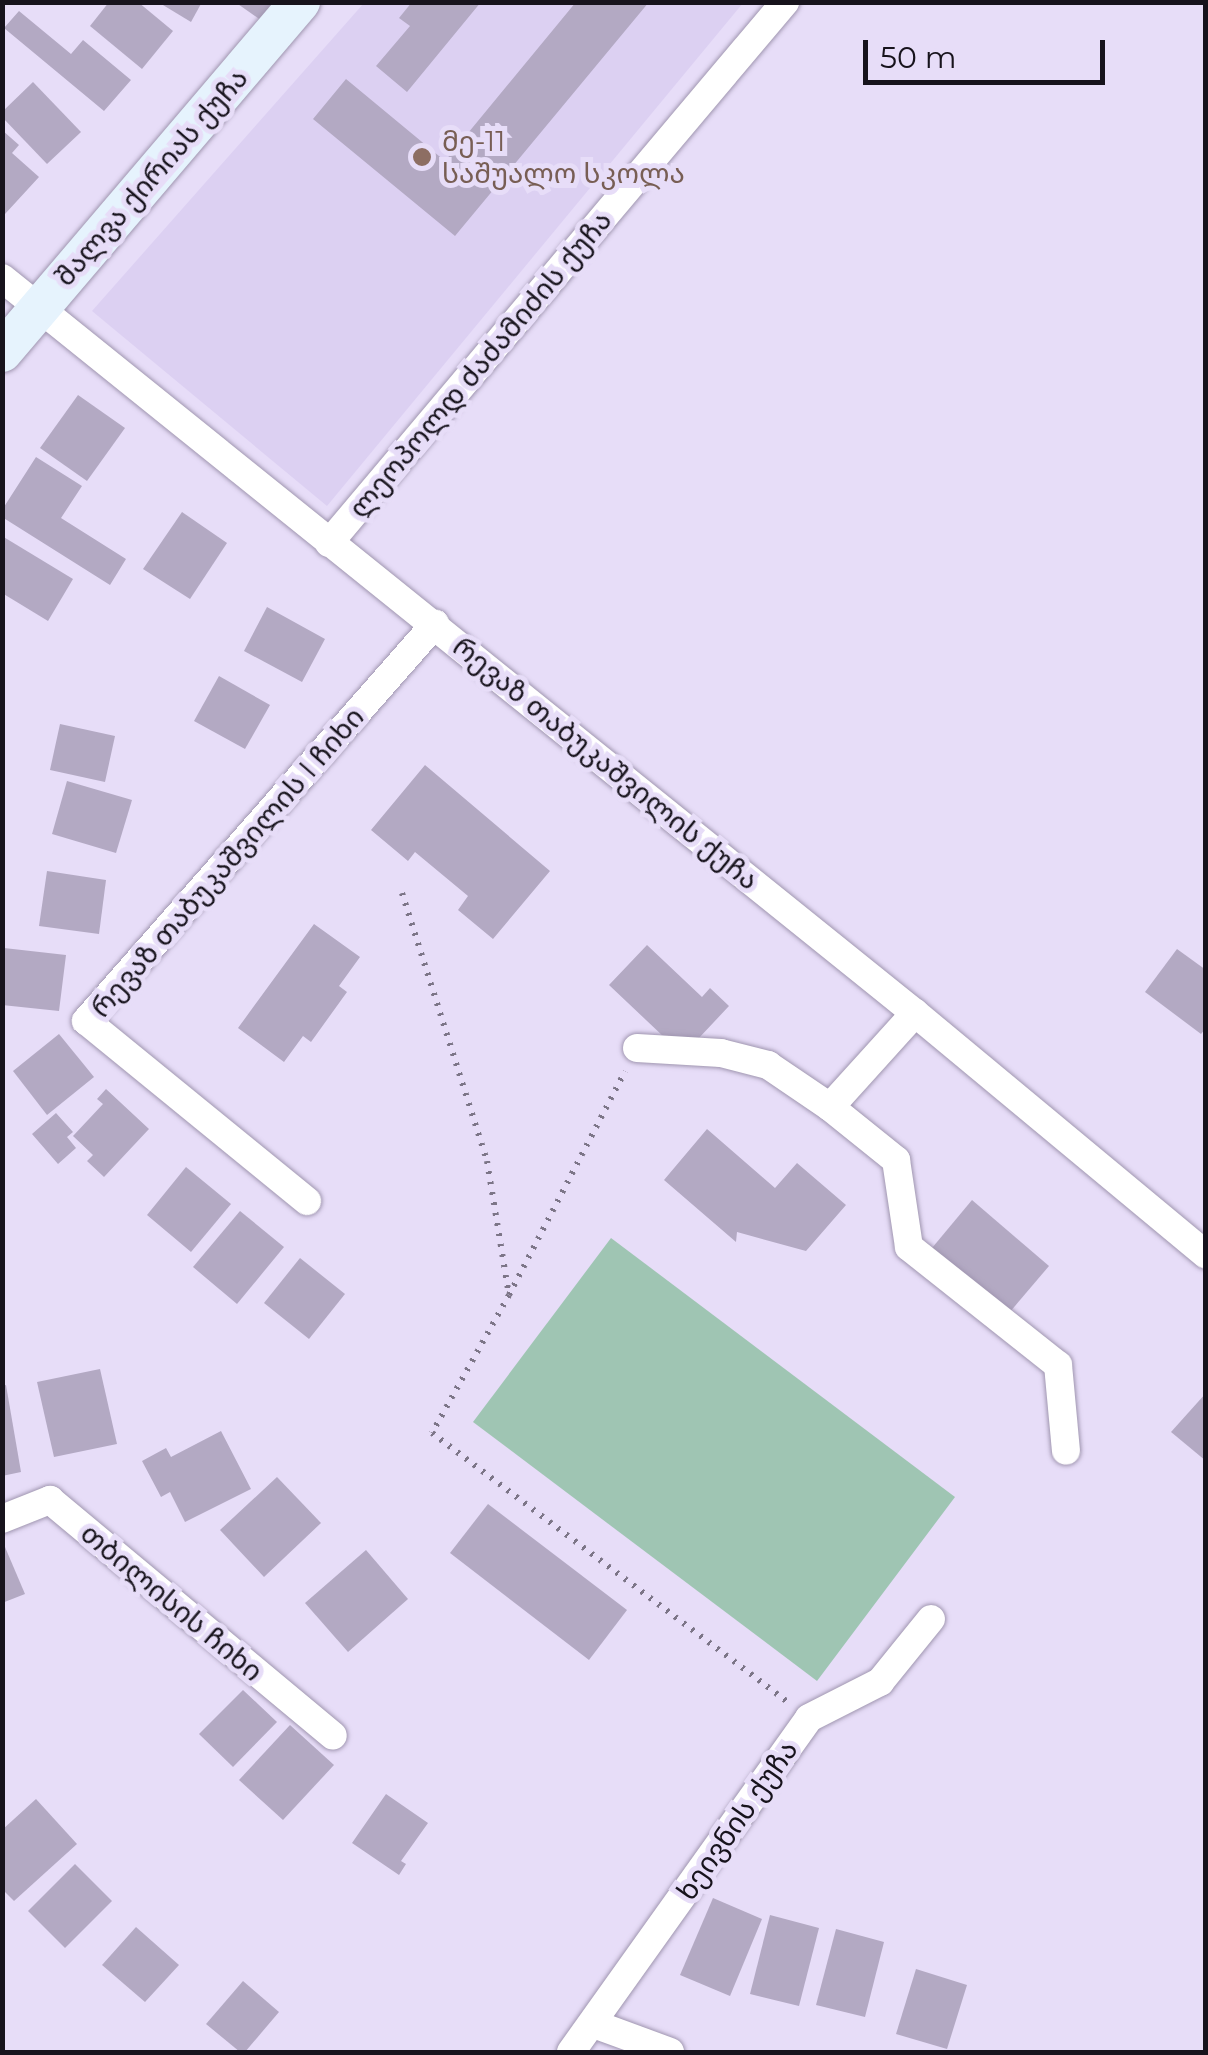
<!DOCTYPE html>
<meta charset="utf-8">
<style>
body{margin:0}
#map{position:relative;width:1208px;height:2055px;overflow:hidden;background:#e7ddf8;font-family:Montserrat,"Noto Sans Georgian",sans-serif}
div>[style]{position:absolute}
.built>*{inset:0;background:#dcd0f2}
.green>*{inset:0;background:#9fc5b3}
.building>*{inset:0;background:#b3a9c3}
.path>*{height:6px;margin-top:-3px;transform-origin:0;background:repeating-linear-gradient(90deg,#7c7587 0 2.5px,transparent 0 10.5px)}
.roads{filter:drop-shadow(0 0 2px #a096b0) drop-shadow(0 0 2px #a096b0)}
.street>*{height:28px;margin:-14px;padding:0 14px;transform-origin:14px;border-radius:14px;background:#fff}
.secondary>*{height:40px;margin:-20px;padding:0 20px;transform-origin:20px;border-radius:20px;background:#e6f3fd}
.dots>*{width:28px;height:28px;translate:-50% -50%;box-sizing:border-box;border:5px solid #e7ddf8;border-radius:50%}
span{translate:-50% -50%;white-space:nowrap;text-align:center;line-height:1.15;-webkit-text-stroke:10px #e7ddf8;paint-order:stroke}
.education-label{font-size:28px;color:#785e54}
.left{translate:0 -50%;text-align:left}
.street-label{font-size:28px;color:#17131c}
.frame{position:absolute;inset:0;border:5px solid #17131c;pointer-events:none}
.scale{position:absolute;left:863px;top:40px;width:242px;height:45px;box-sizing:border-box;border:5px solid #17131c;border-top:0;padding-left:12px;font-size:30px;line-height:35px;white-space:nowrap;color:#17131c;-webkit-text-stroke:8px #e7ddf8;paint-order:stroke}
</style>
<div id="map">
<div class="built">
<i style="clip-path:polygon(364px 3px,743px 3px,327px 506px,92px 311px)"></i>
</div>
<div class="green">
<i style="clip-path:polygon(611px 1238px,955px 1497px,817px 1681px,473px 1422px)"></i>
</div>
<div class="building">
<i style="clip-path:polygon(109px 2px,138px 2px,173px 31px,142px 69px,90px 26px)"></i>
<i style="clip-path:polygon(158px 2px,202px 2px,191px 22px)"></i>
<i style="clip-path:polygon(235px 2px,274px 2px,262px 21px)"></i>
<i style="clip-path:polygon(412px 2px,481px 2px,407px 92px,376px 66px,410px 26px,399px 18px)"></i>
<i style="clip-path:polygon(576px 2px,649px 2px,455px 236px,313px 119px,346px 79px,445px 161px)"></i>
<i style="clip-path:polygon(19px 11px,71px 54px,83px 40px,131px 80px,104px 111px,4px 28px)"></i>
<i style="clip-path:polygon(33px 82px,81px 132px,47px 164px,2px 117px,2px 112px)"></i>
<i style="clip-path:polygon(2px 130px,19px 145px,12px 153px,39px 177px,5px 214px)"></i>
<i style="clip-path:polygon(78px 395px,125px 428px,87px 481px,40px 448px)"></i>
<i style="clip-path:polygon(36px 457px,82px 486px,61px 518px,126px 559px,110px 585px,2px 517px,2px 510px)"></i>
<i style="clip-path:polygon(182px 512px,227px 543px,190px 599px,143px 569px)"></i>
<i style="clip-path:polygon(2px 536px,73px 579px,48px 621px,2px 593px)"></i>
<i style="clip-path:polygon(267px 607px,325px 639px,302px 682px,244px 651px)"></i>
<i style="clip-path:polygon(219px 676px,270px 705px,245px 749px,194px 721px)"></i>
<i style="clip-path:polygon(60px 724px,115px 736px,105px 782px,50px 770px)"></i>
<i style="clip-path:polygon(425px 765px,550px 871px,493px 939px,458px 910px,468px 896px,415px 852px,408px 861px,371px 830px)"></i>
<i style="clip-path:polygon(67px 781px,132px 800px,116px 853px,52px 834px)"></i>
<i style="clip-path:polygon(47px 871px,106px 880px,99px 934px,39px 926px)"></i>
<i style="clip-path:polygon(314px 924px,360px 957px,339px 986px,347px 992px,311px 1042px,303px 1036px,284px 1062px,238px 1028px)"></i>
<i style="clip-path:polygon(647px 945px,702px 997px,710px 988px,729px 1006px,683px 1055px,609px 985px)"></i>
<i style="clip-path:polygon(4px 948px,66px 955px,59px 1011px,2px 1005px)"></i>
<i style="clip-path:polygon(1177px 949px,1206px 970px,1206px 1028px,1201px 1034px,1145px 992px)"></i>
<i style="clip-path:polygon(59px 1034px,94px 1077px,47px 1115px,13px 1071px)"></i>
<i style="clip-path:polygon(106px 1089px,149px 1129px,104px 1177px,87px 1161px,93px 1155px,73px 1136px,103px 1104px,97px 1099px)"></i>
<i style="clip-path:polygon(56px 1113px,73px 1132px,67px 1137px,76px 1148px,58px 1164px,32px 1134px)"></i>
<i style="clip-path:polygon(707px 1129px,775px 1188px,797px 1163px,846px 1205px,806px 1251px,737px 1232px,736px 1242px,664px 1180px)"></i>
<i style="clip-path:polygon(186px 1167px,231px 1204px,191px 1252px,147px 1215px)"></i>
<i style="clip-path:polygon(972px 1200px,1049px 1266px,1009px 1313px,932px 1248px)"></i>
<i style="clip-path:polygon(240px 1211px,284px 1247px,237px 1304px,193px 1267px)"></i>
<i style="clip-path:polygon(300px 1258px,345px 1294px,309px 1339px,264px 1303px)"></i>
<i style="clip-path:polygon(100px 1369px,117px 1444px,54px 1457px,37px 1382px)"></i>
<i style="clip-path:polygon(6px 1385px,21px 1472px,2px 1476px,2px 1386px)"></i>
<i style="clip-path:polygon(1206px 1393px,1206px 1461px,1171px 1432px)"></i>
<i style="clip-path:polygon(221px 1431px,251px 1489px,185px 1522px,170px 1492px,161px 1497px,142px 1461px,166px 1448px,171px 1457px)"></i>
<i style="clip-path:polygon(277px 1477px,321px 1523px,264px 1577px,220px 1530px)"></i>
<i style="clip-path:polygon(488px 1504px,627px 1610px,589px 1660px,450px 1553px)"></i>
<i style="clip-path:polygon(2px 1540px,25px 1594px,2px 1603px)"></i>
<i style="clip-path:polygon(366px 1550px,408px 1599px,348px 1652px,305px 1603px)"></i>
<i style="clip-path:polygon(243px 1690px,277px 1722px,233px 1767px,199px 1734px)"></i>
<i style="clip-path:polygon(290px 1725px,334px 1765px,283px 1820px,239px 1780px)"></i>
<i style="clip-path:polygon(386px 1794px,428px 1823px,401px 1861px,406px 1864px,399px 1875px,352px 1843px)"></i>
<i style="clip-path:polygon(36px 1799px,77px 1844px,14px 1901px,2px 1889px,2px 1830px)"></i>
<i style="clip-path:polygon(75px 1864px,112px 1901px,65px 1948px,28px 1911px)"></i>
<i style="clip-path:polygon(713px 1898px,762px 1919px,730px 1996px,680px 1975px)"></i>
<i style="clip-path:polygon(770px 1915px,819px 1928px,799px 2006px,750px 1994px)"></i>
<i style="clip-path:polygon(136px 1927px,179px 1965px,145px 2002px,102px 1965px)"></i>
<i style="clip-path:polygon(836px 1929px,884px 1942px,865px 2017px,816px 2005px)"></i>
<i style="clip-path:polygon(916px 1969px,967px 1985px,947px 2049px,896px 2034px)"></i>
<i style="clip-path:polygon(243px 1981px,279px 2012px,245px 2052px,240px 2052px,206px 2024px)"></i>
</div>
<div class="path">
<i style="left:402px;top:893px;width:281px;rotate:72.4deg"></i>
<i style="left:487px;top:1161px;width:136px;rotate:80.7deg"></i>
<i style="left:509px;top:1295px;width:158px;rotate:119.2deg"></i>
<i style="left:432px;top:1433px;width:446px;rotate:37.1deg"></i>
<i style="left:509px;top:1295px;width:252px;rotate:-62.6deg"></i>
</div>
<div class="roads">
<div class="street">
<i style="left:2px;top:278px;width:1172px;rotate:38.84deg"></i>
<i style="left:915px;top:1013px;width:378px;rotate:39.7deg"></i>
<i style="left:329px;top:543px;width:708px;rotate:-49.87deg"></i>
<i style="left:637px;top:1048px;width:84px;rotate:3.4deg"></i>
<i style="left:721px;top:1053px;width:49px;rotate:14.3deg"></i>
<i style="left:768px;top:1065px;width:75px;rotate:34.1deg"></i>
<i style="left:830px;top:1107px;width:85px;rotate:38.8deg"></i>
<i style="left:896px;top:1160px;width:88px;rotate:81.5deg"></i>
<i style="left:909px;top:1247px;width:190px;rotate:38.4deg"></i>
<i style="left:1058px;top:1365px;width:86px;rotate:84.7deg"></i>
<i style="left:830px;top:1107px;width:127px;rotate:-47.9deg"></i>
<i style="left:307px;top:1201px;width:285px;rotate:-140.8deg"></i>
<i style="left:86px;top:1021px;width:529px;rotate:-48.68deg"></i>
<i style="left:2px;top:1519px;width:52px;rotate:-21.6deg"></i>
<i style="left:50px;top:1500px;width:368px;rotate:39.8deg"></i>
<i style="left:594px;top:2024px;width:81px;rotate:20.2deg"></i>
<i style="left:571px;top:2052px;width:410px;rotate:-54.5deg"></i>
<i style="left:809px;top:1718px;width:80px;rotate:-26.9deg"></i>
<i style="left:880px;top:1682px;width:81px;rotate:-51deg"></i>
</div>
<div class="secondary">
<i style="left:2px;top:352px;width:460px;rotate:-49.6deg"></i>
</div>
</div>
<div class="dots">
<i style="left:422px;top:157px;background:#8d6e63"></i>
</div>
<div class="education-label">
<span class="left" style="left:442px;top:157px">მე-11<br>საშუალო სკოლა</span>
</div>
<div class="street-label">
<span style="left:151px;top:177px;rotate:-49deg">შალვა ქირიას ქუჩა</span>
<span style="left:480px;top:364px;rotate:-50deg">ლეოპოლდ ძაძამიძის ქუჩა</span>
<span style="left:606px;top:763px;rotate:39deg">რევაზ თაბუკაშვილის ქუჩა</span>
<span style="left:227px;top:862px;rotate:-49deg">რევაზ თაბუკაშვილის I ჩიხი</span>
<span style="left:172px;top:1602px;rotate:40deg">თბილისის ჩიხი</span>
<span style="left:737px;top:1820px;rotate:-55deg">ხეივნის ქუჩა</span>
</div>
<div class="frame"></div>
<div class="scale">50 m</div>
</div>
